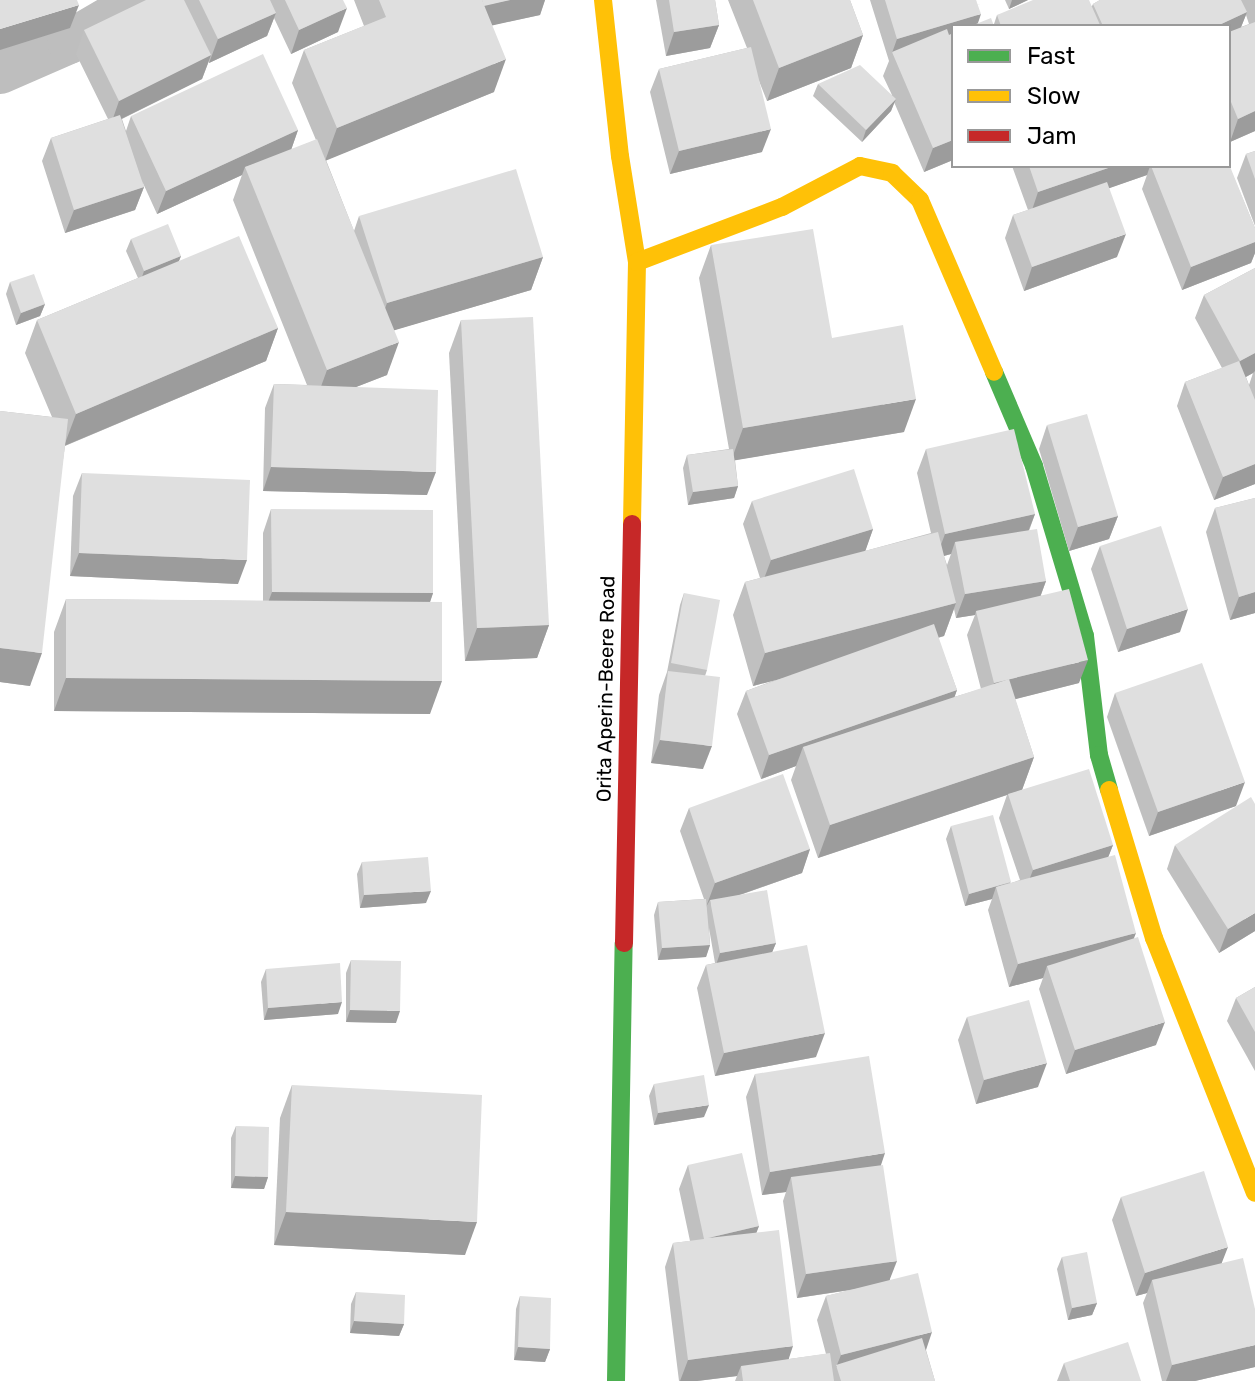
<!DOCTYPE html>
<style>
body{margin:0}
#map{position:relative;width:1255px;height:1381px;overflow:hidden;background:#fff;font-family:Rubik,sans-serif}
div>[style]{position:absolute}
.street>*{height:44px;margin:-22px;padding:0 22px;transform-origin:22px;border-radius:22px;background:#bebebe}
.fast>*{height:18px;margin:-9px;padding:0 9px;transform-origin:9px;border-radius:9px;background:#4caf50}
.slow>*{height:18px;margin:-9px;padding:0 9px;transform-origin:9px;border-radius:9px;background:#ffc107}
.jam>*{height:18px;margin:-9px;padding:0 9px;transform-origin:9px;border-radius:9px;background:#c62828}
.wall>*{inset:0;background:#c0c0c0}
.shaded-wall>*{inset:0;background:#9c9c9c}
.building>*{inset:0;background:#dfdfdf}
span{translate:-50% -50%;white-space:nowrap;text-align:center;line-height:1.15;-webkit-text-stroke:6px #fff;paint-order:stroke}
.street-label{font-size:20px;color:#000}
.legend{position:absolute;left:951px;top:24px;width:280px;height:144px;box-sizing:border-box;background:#fff;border:2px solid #999;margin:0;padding:10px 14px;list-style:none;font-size:24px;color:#000}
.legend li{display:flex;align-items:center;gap:16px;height:40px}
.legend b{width:40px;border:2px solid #999}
</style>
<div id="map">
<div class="street">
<i style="left:0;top:72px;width:75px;rotate:-23.5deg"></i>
<i style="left:69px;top:42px;width:83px;rotate:-30.3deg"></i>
</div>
<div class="fast">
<i style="left:994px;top:372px;width:102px;rotate:66.9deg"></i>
<i style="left:1034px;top:466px;width:177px;rotate:73.3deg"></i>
<i style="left:1085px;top:636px;width:120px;rotate:83.3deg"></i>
<i style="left:1099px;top:755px;width:36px;rotate:74deg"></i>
<i style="left:616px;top:1381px;width:438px;rotate:-89deg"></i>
</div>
<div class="slow">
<i style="left:603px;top:0;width:157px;rotate:83.8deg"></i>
<i style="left:620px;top:156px;width:107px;rotate:80.9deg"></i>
<i style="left:637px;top:262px;width:262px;rotate:91.1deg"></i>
<i style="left:637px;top:262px;width:155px;rotate:-20.8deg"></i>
<i style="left:782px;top:207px;width:88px;rotate:-27.7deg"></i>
<i style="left:860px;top:166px;width:33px;rotate:12deg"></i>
<i style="left:892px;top:173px;width:39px;rotate:44deg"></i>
<i style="left:920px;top:200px;width:187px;rotate:66.7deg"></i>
<i style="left:1109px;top:790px;width:155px;rotate:73.1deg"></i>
<i style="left:1154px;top:938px;width:274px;rotate:68.4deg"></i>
</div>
<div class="jam">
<i style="left:624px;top:943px;width:419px;rotate:-88.9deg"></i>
</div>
<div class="wall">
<i style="clip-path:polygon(146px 0,343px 0,338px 32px,291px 54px,274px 18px,267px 36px,209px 63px,209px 61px,202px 79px,122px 119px,126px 131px,131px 116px,298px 130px,291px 150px,316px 140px,292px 83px,304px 50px,364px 26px,354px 0,545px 0,540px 15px,492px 25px,494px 92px,326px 160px,354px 231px,359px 216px,543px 257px,531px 290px,394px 330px,387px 375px,356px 387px,427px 495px,263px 491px,265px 408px,274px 384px,307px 385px,233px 200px,242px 175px,157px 214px,142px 181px,144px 187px,135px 210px,65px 233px,42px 161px,51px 138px,108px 119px,76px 54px,84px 30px)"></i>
<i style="clip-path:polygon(656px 0,715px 0,719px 25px,710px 48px,666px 56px)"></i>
<i style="clip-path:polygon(728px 0,850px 0,863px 35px,851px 68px,767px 101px,759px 81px,762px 152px,670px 174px,650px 92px,659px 69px,747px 48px)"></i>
<i style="clip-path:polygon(evenodd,870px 0,976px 0,978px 23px,994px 24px,997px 15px,1092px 6px,1093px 4px,1100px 0,1255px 0,1255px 131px,1230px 142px,1229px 141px,1229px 26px,953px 26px,953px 160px,924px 172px,894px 102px,891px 111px,862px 142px,813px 96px,818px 84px,892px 95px,883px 76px,889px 61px,870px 0,1246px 15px,1249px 24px,1241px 27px,1246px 15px)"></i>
<i style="clip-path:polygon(1005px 0,1028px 0,1009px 9px)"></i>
<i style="clip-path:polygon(1255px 151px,1255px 226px,1237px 178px,1246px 154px)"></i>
<i style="clip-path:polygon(1012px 166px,1229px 166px,1255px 228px,1255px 253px,1251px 263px,1182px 290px,1142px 189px,1147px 175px,1109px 188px,1117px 257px,1024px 291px,1005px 238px,1013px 215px,1028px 210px)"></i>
<i style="clip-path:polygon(131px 239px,181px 256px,179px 261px,278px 328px,266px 361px,65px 446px,30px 686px,0 682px,0 411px,52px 417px,25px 353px,37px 320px,138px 278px,126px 251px)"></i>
<i style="clip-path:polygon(711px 245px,832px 338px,904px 432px,735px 460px,738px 486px,734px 498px,688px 505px,683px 468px,687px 455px,729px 449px,699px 278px)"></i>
<i style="clip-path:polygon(evenodd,1255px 268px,1255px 484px,1214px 500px,1177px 406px,1185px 382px,1222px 368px,1195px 318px,1204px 295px,1255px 268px,1253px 373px,1249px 385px,1246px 377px,1253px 373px)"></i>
<i style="clip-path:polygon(10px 282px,45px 304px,40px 316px,16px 325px,6px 294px)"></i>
<i style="clip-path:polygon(461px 320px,549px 625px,537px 658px,465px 661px,449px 353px)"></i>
<i style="clip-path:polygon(1047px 425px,1118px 516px,1109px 539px,1069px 551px,1039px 449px)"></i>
<i style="clip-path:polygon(evenodd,926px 449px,1035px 514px,1029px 531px,1046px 581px,1041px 595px,1079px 683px,1015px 699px,1034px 757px,1022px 790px,1113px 845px,1108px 857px,1134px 938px,1156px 1045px,1066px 1074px,1039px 989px,1043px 978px,1009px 987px,988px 910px,992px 899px,965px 906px,946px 839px,951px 826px,1011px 883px,1020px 880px,999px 818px,1007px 795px,818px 858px,791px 780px,796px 766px,761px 779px,737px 714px,746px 691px,778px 679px,753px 686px,733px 615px,745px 582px,760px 578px,743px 524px,752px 501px,873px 529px,865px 551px,931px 533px,917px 473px,926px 449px,951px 554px,947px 565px,944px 556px,951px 554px,926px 449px,954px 609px,956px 618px,975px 615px,967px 635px,981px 689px,954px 697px,957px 690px,938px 638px,944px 636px,954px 609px)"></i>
<i style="clip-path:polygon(82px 473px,238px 584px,70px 576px,73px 496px)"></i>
<i style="clip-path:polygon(1255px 498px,1255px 613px,1230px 620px,1206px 532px,1215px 508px)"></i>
<i style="clip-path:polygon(271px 509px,433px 593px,430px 602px,430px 714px,54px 711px,54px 632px,66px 599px,263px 601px,263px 533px)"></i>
<i style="clip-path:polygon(1100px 546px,1180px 632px,1118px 652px,1091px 569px)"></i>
<i style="clip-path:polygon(684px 593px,707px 670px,705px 676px,703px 769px,651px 763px,659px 695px,667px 672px,680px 605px)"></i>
<i style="clip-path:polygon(1115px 693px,1236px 806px,1149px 836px,1107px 717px)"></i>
<i style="clip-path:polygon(689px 808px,810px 849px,802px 873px,740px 895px,776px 943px,772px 952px,816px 1057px,715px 1076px,697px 988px,706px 965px,715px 963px,709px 928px,710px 945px,706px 957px,658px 960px,654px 915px,658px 902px,704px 899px,680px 831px)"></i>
<i style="clip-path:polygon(1175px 845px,1255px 931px,1219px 953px,1167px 869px)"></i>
<i style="clip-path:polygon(362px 862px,426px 903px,360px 908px,357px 874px)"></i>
<i style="clip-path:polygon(351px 960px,396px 1023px,346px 1022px,346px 973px)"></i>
<i style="clip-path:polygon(266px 969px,338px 1014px,264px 1020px,261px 982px)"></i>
<i style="clip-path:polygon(1255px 987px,1255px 1071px,1227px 1021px,1236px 998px)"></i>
<i style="clip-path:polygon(967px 1017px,1038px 1087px,976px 1104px,958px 1040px)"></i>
<i style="clip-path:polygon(755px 1074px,881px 1165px,890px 1280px,926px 1350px,935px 1381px,735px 1381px,737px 1376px,697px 1381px,679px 1381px,665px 1267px,673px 1243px,690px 1241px,679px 1189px,688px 1165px,759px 1226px,756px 1232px,789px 1359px,826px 1354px,817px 1320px,826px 1296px,851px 1290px,797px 1298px,783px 1201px,786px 1192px,762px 1195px,746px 1097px)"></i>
<i style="clip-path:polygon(654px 1084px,704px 1117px,654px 1125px,649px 1096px)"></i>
<i style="clip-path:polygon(292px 1085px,465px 1255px,274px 1245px,280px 1118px)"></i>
<i style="clip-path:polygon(236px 1126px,268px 1177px,264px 1189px,231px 1188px,231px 1138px)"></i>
<i style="clip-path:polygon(1121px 1197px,1222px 1263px,1255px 1367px,1195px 1381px,1162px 1381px,1143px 1303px,1147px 1293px,1136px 1296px,1112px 1220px)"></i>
<i style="clip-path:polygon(1062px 1257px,1097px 1303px,1092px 1315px,1068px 1320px,1057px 1269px)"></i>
<i style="clip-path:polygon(356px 1292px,404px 1324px,399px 1336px,350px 1333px,351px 1304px)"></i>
<i style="clip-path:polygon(520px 1296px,550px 1349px,545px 1362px,514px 1360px,516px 1309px)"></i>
<i style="clip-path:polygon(1064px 1363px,1141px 1381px,1057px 1381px)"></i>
</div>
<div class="shaded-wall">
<i style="clip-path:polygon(510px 0,545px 0,540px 15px,472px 30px,480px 6px)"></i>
<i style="clip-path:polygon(1012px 0,1028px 0,1009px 9px)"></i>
<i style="clip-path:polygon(79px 5px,70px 28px,0 50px,0 29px)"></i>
<i style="clip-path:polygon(347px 8px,338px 32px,291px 54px,299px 30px)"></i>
<i style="clip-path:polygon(1247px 12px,1238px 35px,1229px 40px,1229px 26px,1217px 26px)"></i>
<i style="clip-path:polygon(276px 13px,267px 36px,209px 63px,218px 39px)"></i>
<i style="clip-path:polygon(981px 14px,977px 26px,953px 26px,953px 43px,892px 53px,897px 39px)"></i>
<i style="clip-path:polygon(719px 25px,710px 48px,666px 56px,674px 32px)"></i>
<i style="clip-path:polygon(863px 35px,851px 68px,767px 101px,779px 68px)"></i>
<i style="clip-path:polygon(211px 55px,202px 79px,111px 124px,119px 101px)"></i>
<i style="clip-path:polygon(506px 59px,494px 92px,325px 161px,337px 128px)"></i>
<i style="clip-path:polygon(896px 99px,891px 111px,862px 142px,866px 130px)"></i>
<i style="clip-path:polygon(1255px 111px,1255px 131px,1230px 142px,1238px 119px)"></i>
<i style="clip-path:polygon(771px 129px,762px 152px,670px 174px,679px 151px)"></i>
<i style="clip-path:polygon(298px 130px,290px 153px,245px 167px,242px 175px,157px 214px,166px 191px)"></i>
<i style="clip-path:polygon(953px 140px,953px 160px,924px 172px,933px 148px)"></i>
<i style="clip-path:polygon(1114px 166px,1150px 166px,1147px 175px,1030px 216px,1038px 192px)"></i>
<i style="clip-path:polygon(144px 187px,135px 210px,65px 233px,74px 210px)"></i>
<i style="clip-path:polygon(1126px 234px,1117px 257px,1024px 291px,1032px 267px)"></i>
<i style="clip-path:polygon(1255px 242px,1255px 253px,1251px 263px,1182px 290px,1191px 267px)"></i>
<i style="clip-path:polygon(181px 256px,176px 268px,140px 283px,144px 271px)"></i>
<i style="clip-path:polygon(543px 257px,531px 290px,375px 336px,387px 303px)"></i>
<i style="clip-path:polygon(45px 304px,40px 316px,16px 325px,21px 313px)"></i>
<i style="clip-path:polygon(278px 328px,266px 361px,64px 446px,76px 414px)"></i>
<i style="clip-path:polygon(399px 342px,387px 375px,315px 403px,327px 370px)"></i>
<i style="clip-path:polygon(1255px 353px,1255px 371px,1253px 373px,1231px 385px,1240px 361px)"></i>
<i style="clip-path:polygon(916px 399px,904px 432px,731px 461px,743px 428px)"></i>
<i style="clip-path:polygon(1255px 464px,1255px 484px,1214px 500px,1223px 477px)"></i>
<i style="clip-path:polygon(271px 467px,436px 472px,427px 495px,263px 491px)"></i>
<i style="clip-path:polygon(738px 486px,734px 498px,688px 505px,693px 492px)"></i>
<i style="clip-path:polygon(1035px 514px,1026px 537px,955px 542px,951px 554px,936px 558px,945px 534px)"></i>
<i style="clip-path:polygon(1118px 516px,1109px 539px,1069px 551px,1078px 527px)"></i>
<i style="clip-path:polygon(873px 529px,865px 552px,762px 584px,771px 560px)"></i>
<i style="clip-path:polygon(79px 553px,247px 560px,238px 584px,70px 576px)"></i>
<i style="clip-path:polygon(1046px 581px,1037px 605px,976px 611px,975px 615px,956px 618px,965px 594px)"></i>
<i style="clip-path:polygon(272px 592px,433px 593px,425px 617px,263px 616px)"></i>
<i style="clip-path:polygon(1255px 592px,1255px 613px,1230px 620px,1239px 597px)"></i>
<i style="clip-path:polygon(956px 603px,944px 636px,753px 686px,765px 653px)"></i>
<i style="clip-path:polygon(1188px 609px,1180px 632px,1118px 652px,1127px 629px)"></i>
<i style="clip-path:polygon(549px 625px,537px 658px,465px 661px,477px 628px)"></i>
<i style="clip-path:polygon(0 648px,42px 653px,30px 686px,0 682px)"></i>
<i style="clip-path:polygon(1088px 660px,1079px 683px,985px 707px,994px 683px)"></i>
<i style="clip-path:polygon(66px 678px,442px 681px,430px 714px,54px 711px)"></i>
<i style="clip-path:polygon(957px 690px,949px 713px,803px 747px,796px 766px,761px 779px,769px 755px)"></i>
<i style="clip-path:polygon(660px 740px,712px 746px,703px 769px,651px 763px)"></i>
<i style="clip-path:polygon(1034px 757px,1022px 790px,818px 858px,830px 825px)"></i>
<i style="clip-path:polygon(1245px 782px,1236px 806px,1149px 836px,1158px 812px)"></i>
<i style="clip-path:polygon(1113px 845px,1104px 868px,1024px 893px,1033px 870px)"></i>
<i style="clip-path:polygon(810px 849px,802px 873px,711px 905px,710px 900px,706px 907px,715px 883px)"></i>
<i style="clip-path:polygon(1011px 882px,996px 887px,992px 899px,965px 906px,969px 894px)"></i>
<i style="clip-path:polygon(431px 891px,426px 903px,360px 908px,364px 895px)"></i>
<i style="clip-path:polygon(1255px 913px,1255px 931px,1219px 953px,1228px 929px)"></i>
<i style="clip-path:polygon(1136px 933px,1127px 956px,1047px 966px,1043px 978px,1009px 987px,1018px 964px)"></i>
<i style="clip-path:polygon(776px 943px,771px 955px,716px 965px,720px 953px)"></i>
<i style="clip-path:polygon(710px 945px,706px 957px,658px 960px,662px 948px)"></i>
<i style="clip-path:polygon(342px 1002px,338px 1014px,264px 1020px,268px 1008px)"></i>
<i style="clip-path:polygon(350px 1010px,400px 1011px,396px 1023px,346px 1022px)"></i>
<i style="clip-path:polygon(1165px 1022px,1156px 1045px,1066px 1074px,1075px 1050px)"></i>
<i style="clip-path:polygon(825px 1033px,816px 1057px,715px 1076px,724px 1053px)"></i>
<i style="clip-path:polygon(1047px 1063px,1038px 1087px,976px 1104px,984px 1080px)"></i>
<i style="clip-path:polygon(709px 1105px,704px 1117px,654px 1125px,658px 1113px)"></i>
<i style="clip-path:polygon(885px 1153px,877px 1177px,791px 1177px,786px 1192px,762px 1195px,770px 1172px)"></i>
<i style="clip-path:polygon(235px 1176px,268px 1177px,264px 1189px,231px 1188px)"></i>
<i style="clip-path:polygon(286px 1212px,477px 1222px,465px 1255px,274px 1245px)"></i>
<i style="clip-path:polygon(759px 1226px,750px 1250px,708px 1238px)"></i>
<i style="clip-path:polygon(1228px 1247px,1219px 1270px,1152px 1280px,1147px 1293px,1136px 1296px,1145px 1273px)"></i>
<i style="clip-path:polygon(897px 1261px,888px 1284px,797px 1298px,806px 1274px)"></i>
<i style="clip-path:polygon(1097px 1303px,1092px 1315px,1068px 1320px,1072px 1308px)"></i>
<i style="clip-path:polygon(354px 1321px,404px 1324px,399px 1336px,350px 1333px)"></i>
<i style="clip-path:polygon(932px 1332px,924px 1356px,836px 1367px,841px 1355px)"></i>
<i style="clip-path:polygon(1255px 1345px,1255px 1367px,1195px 1381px,1166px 1381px,1172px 1365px)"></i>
<i style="clip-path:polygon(793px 1346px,785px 1370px,741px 1366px,737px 1376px,697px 1381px,680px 1381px,688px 1360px)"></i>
<i style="clip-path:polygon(518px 1347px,550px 1349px,545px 1362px,514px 1360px)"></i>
</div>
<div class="building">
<i style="clip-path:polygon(0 0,77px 0,79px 5px,0 29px)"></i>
<i style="clip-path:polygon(146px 0,184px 0,211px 55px,119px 101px,84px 30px)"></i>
<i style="clip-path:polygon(199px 0,270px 0,276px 13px,218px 39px)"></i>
<i style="clip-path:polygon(285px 0,343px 0,347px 8px,299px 30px)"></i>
<i style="clip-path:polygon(379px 0,482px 0,506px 59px,337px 128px,304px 50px,386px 17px)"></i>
<i style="clip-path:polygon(482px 0,510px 0,484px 6px)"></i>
<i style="clip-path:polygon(669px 0,715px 0,719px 25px,674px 32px)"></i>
<i style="clip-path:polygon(753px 0,850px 0,863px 35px,779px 68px)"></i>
<i style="clip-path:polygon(885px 0,976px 0,981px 14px,897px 39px)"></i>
<i style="clip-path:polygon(1033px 0,1089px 0,1100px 25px,1001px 26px,997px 15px)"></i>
<i style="clip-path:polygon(1100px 0,1241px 0,1247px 12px,1217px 26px,1103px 26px,1093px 4px)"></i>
<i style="clip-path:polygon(991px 18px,994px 26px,971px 26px)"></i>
<i style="clip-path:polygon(1255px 22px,1255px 111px,1238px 119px,1229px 97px,1229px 32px)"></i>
<i style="clip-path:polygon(947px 29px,949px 35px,953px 33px,953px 140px,933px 148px,892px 52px)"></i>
<i style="clip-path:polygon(751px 47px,771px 129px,679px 151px,659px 69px)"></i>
<i style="clip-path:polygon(263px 54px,298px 130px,166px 191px,131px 116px)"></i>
<i style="clip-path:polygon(860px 65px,896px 99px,866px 130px,818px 84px)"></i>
<i style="clip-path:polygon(120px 115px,144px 187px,74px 210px,51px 138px)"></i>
<i style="clip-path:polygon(317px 139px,399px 342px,327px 370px,245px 167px)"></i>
<i style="clip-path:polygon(1255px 151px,1255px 179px,1246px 154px)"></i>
<i style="clip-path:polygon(1229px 164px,1255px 228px,1255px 242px,1191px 267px,1151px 166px,1229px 166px)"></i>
<i style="clip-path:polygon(1029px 166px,1114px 166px,1038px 192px)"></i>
<i style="clip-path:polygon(516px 169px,543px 257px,387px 303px,359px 216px)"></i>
<i style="clip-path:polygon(1107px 182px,1126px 234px,1032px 267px,1013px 215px)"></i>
<i style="clip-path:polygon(168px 224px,181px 256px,144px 271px,131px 239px)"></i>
<i style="clip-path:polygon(813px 229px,832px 338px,903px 325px,916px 399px,743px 428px,711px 245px)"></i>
<i style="clip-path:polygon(239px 236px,278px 328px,76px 414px,37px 320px)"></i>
<i style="clip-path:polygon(1255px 268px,1255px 353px,1240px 361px,1204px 295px)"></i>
<i style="clip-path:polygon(34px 274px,45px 304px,21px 313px,10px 282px)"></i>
<i style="clip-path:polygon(533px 317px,549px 625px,477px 628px,461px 320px)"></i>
<i style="clip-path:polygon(1239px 361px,1255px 400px,1255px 464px,1223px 477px,1185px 382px)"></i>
<i style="clip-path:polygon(274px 384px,438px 390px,436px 472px,271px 467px)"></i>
<i style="clip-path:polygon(0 411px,68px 419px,42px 653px,0 648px)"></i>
<i style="clip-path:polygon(1087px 414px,1118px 516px,1078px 527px,1047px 425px)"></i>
<i style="clip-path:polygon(1014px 429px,1035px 514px,945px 534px,926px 449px)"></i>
<i style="clip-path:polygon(733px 449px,738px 486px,693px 492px,687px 455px)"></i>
<i style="clip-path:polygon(854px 469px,873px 529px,771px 560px,752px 501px)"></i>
<i style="clip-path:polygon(82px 473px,250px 480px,247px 560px,79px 553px)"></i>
<i style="clip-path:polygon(1255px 498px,1255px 592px,1239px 597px,1215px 508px)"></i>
<i style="clip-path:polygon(271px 509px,433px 510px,433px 593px,272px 592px)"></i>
<i style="clip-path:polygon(1161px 526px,1188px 609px,1127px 629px,1100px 546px)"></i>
<i style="clip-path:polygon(1037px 529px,1046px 581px,965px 594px,955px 542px)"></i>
<i style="clip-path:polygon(938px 532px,956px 603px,765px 653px,745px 582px)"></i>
<i style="clip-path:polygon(1069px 589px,1088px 660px,994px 683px,976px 611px)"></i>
<i style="clip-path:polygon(684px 593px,720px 600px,707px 670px,671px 663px)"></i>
<i style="clip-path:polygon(66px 599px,442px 602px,442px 681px,66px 678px)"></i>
<i style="clip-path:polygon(934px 624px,957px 690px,769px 755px,746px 691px)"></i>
<i style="clip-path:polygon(1202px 663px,1245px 782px,1158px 812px,1115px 693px)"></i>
<i style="clip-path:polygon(668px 671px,720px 677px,712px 746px,660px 740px)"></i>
<i style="clip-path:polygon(1009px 679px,1034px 757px,830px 825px,803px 747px)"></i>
<i style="clip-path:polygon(1089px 769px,1113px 845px,1033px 870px,1008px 794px)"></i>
<i style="clip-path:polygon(783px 774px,810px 849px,715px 883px,689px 808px)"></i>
<i style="clip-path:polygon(1251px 797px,1255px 804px,1255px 913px,1228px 929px,1175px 845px)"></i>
<i style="clip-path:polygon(993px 815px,1011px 882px,969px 894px,951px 826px)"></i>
<i style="clip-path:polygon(1115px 855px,1136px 933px,1018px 964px,996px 887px)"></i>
<i style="clip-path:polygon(428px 857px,431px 891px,364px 895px,362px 862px)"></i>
<i style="clip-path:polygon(767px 890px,776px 943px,720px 953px,710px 900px)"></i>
<i style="clip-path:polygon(706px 899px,710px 945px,662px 948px,658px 902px)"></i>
<i style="clip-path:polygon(1138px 937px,1165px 1022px,1075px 1050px,1047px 966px)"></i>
<i style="clip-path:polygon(807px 945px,825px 1033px,724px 1053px,706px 965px)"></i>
<i style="clip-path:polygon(351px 960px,401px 961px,400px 1011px,350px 1010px)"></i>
<i style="clip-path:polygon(340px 963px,342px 1002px,268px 1008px,266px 969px)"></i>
<i style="clip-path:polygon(1255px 987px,1255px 1032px,1236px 998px)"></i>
<i style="clip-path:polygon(1029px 1000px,1047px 1063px,984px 1080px,967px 1017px)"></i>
<i style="clip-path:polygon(869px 1056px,885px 1153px,770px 1172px,755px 1074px)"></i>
<i style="clip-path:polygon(704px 1075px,709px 1105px,658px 1113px,654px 1084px)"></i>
<i style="clip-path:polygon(292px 1085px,482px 1095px,477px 1222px,286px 1212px)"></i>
<i style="clip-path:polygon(236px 1126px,269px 1127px,268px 1177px,235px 1176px)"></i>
<i style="clip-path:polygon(742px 1153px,759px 1226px,708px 1238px,779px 1230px,793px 1346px,688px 1360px,673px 1243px,704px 1239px,688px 1165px)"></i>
<i style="clip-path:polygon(883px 1165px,897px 1261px,806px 1274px,791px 1177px)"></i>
<i style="clip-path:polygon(1204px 1171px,1228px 1247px,1145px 1273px,1121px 1197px)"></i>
<i style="clip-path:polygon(1087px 1252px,1097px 1303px,1072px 1308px,1062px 1257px)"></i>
<i style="clip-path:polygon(1243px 1258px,1255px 1309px,1255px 1345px,1172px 1365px,1152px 1280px)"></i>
<i style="clip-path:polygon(918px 1273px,932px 1332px,841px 1355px,826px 1296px)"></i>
<i style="clip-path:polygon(356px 1292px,405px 1295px,404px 1324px,354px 1321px)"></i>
<i style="clip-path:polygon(520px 1296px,551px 1298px,550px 1349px,518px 1347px)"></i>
<i style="clip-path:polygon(922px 1338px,935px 1381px,841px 1381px,836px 1365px)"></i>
<i style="clip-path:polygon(1128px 1342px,1141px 1381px,1070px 1381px,1064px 1363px)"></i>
<i style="clip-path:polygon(830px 1353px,834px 1381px,743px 1381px,741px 1366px)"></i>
</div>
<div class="street-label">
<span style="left:606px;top:689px;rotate:-89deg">Orita Aperin-Beere Road</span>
</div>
<ul class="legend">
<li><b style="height:10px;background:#4caf50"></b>Fast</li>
<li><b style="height:10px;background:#ffc107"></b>Slow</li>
<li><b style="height:10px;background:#c62828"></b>Jam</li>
</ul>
</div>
